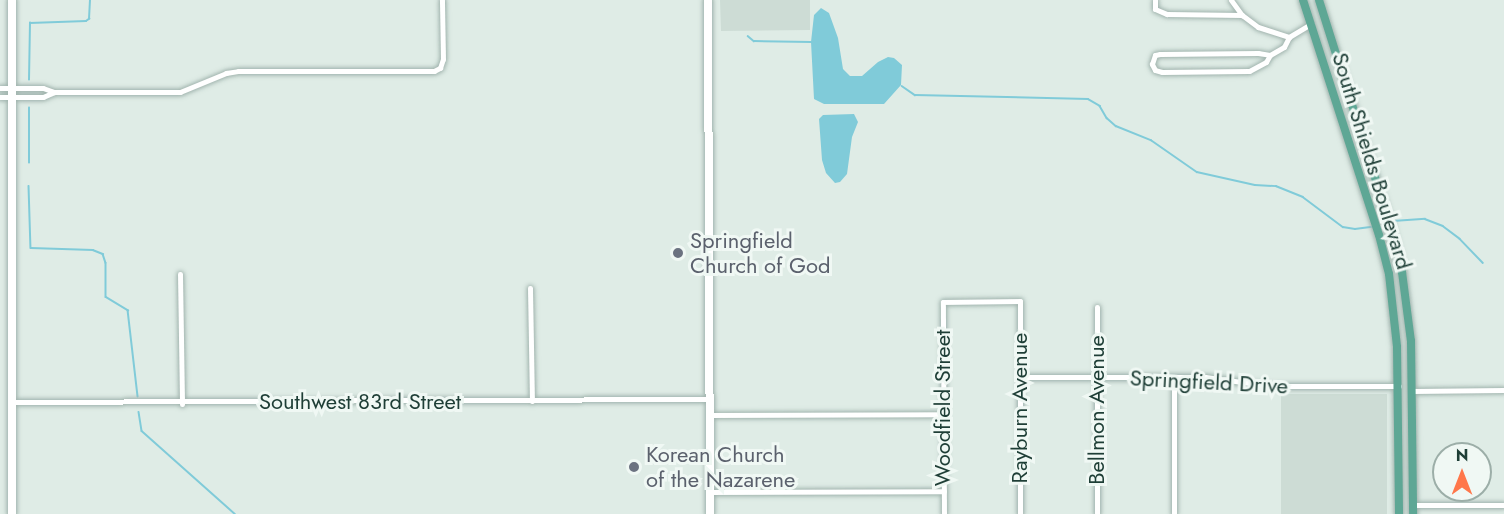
<!DOCTYPE html>
<style>
body{margin:0}
#map{position:relative;width:1504px;height:514px;overflow:hidden;background:#dfece6;font-family:Jost,sans-serif}
div>[style]{position:absolute}
.built>*{inset:0;background:#cddcd5}
.water>*{inset:0;background:#80cbd9}
.stream>*{height:1.5px;margin:-0.75px;padding:0 0.75px;transform-origin:0.75px;border-radius:0.75px;background:#80cbd9}
.roads{filter:drop-shadow(0 0 2px #a1b4ae) drop-shadow(0 0 2px #a1b4ae)}
.street>*{height:5px;margin:-2.5px;padding:0 2.5px;transform-origin:2.5px;border-radius:2.5px;background:#fff}
.secondary>*{height:8px;margin:-4px;padding:0 4px;transform-origin:4px;border-radius:4px;background:#fff}
.primary>*{height:8px;margin:-4px;padding:0 4px;transform-origin:4px;border-radius:4px;background:#5ea795}
.dots>*{width:16px;height:16px;translate:-50% -50%;box-sizing:border-box;border:3px solid #f0f8f4;border-radius:50%}
span{translate:-50% -50%;white-space:nowrap;text-align:center;line-height:1.15;-webkit-text-stroke:6px #f0f8f4;paint-order:stroke}
.street-label{font-size:22px;color:#1e3e36}
.worship-label{font-size:22px;color:#5b616d}
.left{translate:0 -50%;text-align:left}
.north{position:absolute;left:1432px;top:442px;width:60px;height:60px;box-sizing:border-box;background:#f0f8f4;border:2px solid #9caea8;border-radius:50%;rotate:0deg;font-size:16px;font-weight:700;line-height:24px;text-align:center;color:#1e3e36}
.north::after{content:'';display:block;margin:auto;width:21px;height:27px;background:#ff774a;clip-path:polygon(50% 0,100% 100%,50% 72%,0 100%)}
</style>
<div id="map">
<div class="built">
<i style="clip-path:polygon(720px 0,810px 0,810px 30px,721px 31px)"></i>
<i style="clip-path:polygon(1281px 394px,1387px 394px,1387px 514px,1281px 514px)"></i>
</div>
<div class="water">
<i style="clip-path:polygon(821px 8px,829px 13px,838px 38px,843px 69px,850px 76px,862px 76px,878px 62px,888px 57px,894px 58px,902px 65px,901px 85px,884px 104px,824px 104px,814px 99px,811px 42px,814px 15px)"></i>
<i style="clip-path:polygon(854px 114px,858px 122px,852px 137px,847px 174px,840px 182px,835px 183px,826px 173px,822px 160px,819px 119px,823px 115px)"></i>
</div>
<div class="stream">
<i style="left:748px;top:36px;width:8px;rotate:40deg"></i>
<i style="left:754px;top:41px;width:57px;rotate:1deg"></i>
<i style="left:29px;top:80px;width:57px;rotate:-89deg"></i>
<i style="left:30px;top:23px;width:56px;rotate:-2deg"></i>
<i style="left:86px;top:21px;width:4px;rotate:-34deg"></i>
<i style="left:89px;top:19px;width:19px;rotate:-87deg"></i>
<i style="left:902px;top:86px;width:16px;rotate:35deg"></i>
<i style="left:915px;top:95px;width:173px;rotate:1.3deg"></i>
<i style="left:1088px;top:99px;width:14px;rotate:30deg"></i>
<i style="left:1100px;top:106px;width:14px;rotate:60deg"></i>
<i style="left:1107px;top:118px;width:12px;rotate:42deg"></i>
<i style="left:1116px;top:126px;width:38px;rotate:22deg"></i>
<i style="left:1151px;top:140px;width:56px;rotate:34.8deg"></i>
<i style="left:1197px;top:172px;width:59px;rotate:12.6deg"></i>
<i style="left:1255px;top:185px;width:21px;rotate:3deg"></i>
<i style="left:1276px;top:186px;width:29px;rotate:22deg"></i>
<i style="left:1303px;top:197px;width:50px;rotate:36.9deg"></i>
<i style="left:1343px;top:227px;width:12px;rotate:9deg"></i>
<i style="left:1355px;top:229px;width:17px;rotate:-7deg"></i>
<i style="left:29px;top:163px;width:55px;rotate:-90deg"></i>
<i style="left:29px;top:186px;width:62px;rotate:88.2deg"></i>
<i style="left:31px;top:248px;width:62px;rotate:1.8deg"></i>
<i style="left:93px;top:250px;width:11px;rotate:22deg"></i>
<i style="left:103px;top:254px;width:9px;rotate:72deg"></i>
<i style="left:106px;top:263px;width:34px;rotate:90deg"></i>
<i style="left:106px;top:297px;width:26px;rotate:31deg"></i>
<i style="left:128px;top:310px;width:87px;rotate:83.4deg"></i>
<i style="left:1393px;top:221px;width:32px;rotate:-4deg"></i>
<i style="left:1425px;top:219px;width:19px;rotate:21deg"></i>
<i style="left:1443px;top:226px;width:21px;rotate:37deg"></i>
<i style="left:1460px;top:239px;width:33px;rotate:46deg"></i>
<i style="left:139px;top:412px;width:19px;rotate:81deg"></i>
<i style="left:142px;top:431px;width:125px;rotate:41.7deg"></i>
</div>
<div class="roads">
<div class="street">
<i style="left:1155px;top:0;width:9px;rotate:90deg"></i>
<i style="left:1155px;top:9px;width:13px;rotate:23deg"></i>
<i style="left:1167px;top:14px;width:75px;rotate:0.8deg"></i>
<i style="left:1231px;top:0;width:19px;rotate:54deg"></i>
<i style="left:1242px;top:15px;width:20px;rotate:37deg"></i>
<i style="left:1258px;top:27px;width:33px;rotate:18deg"></i>
<i style="left:1258px;top:53px;width:12px;rotate:9deg"></i>
<i style="left:1270px;top:55px;width:8px;rotate:120deg"></i>
<i style="left:1266px;top:62px;width:19px;rotate:152deg"></i>
<i style="left:1249px;top:71px;width:87px;rotate:179.3deg"></i>
<i style="left:1162px;top:72px;width:7px;rotate:-164deg"></i>
<i style="left:1155px;top:70px;width:7px;rotate:-117deg"></i>
<i style="left:1152px;top:64px;width:9px;rotate:-72deg"></i>
<i style="left:1155px;top:55px;width:5px;rotate:-11deg"></i>
<i style="left:1160px;top:54px;width:98px;rotate:-0.6deg"></i>
<i style="left:1270px;top:55px;width:16px;rotate:-30deg"></i>
<i style="left:1284px;top:47px;width:11px;rotate:-63deg"></i>
<i style="left:1289px;top:37px;width:26px;rotate:-31deg"></i>
<i style="left:0;top:88px;width:43px"></i>
<i style="left:43px;top:88px;width:12px;rotate:20deg"></i>
<i style="left:0;top:97px;width:43px"></i>
<i style="left:43px;top:97px;width:12px;rotate:-24deg"></i>
<i style="left:54px;top:92px;width:126px"></i>
<i style="left:180px;top:92px;width:50px;rotate:-22.4deg"></i>
<i style="left:226px;top:73px;width:12px;rotate:-9deg"></i>
<i style="left:238px;top:71px;width:196px"></i>
<i style="left:434px;top:71px;width:7px;rotate:-27deg"></i>
<i style="left:440px;top:68px;width:9px;rotate:-72deg"></i>
<i style="left:443px;top:59px;width:59px;rotate:-91deg"></i>
<i style="left:180px;top:274px;width:130px;rotate:89.1deg"></i>
<i style="left:530px;top:288px;width:113px;rotate:89deg"></i>
<i style="left:1097px;top:307px;width:207px;rotate:90deg"></i>
<i style="left:1020px;top:377px;width:185px"></i>
<i style="left:1205px;top:377px;width:68px;rotate:7.7deg"></i>
<i style="left:1272px;top:386px;width:127px"></i>
<i style="left:1174px;top:377px;width:137px;rotate:90deg"></i>
<i style="left:1412px;top:391px;width:92px;rotate:-0.6deg"></i>
<i style="left:11px;top:402px;width:698px;rotate:-0.25deg"></i>
<i style="left:709px;top:415px;width:235px;rotate:-0.2deg"></i>
<i style="left:710px;top:492px;width:234px;rotate:-0.2deg"></i>
<i style="left:1413px;top:505px;width:91px"></i>
<i style="left:944px;top:514px;width:212px;rotate:-90.3deg"></i>
<i style="left:943px;top:302px;width:77px;rotate:-0.7deg"></i>
<i style="left:1020px;top:301px;width:213px;rotate:90deg"></i>
</div>
<div class="secondary">
<i style="left:708px;top:0;width:514px;rotate:89.78deg"></i>
<i style="left:12px;top:514px;width:514px;rotate:-90deg"></i>
</div>
<div class="primary">
<i style="left:1303px;top:0;width:247px;rotate:72.1deg"></i>
<i style="left:1379px;top:235px;width:40px;rotate:75.6deg"></i>
<i style="left:1389px;top:274px;width:73px;rotate:83.7deg"></i>
<i style="left:1397px;top:347px;width:167px;rotate:89.3deg"></i>
<i style="left:1319px;top:0;width:236px;rotate:72.5deg"></i>
<i style="left:1390px;top:225px;width:49px;rotate:75.7deg"></i>
<i style="left:1402px;top:272px;width:70px;rotate:82.6deg"></i>
<i style="left:1411px;top:341px;width:173px;rotate:89.3deg"></i>
</div>
</div>
<div class="dots">
<i style="left:678px;top:253px;background:#6b7280"></i>
<i style="left:634px;top:467px;background:#6b7280"></i>
</div>
<div class="street-label">
<span style="left:1372px;top:161px;rotate:73deg">South Shields Boulevard</span>
<span style="left:1209px;top:382px;rotate:3deg">Springfield Drive</span>
<span style="left:360px;top:402px">Southwest 83rd Street</span>
<span style="left:943px;top:408px;rotate:-90deg">Woodfield Street</span>
<span style="left:1020px;top:408px;rotate:-90deg">Rayburn Avenue</span>
<span style="left:1097px;top:410px;rotate:-90deg">Bellmon Avenue</span>
</div>
<div class="worship-label">
<span class="left" style="left:690px;top:253px">Springfield<br>Church of God</span>
<span class="left" style="left:646px;top:467px">Korean Church<br>of the Nazarene</span>
</div>
<div class="north">N</div>
</div>
